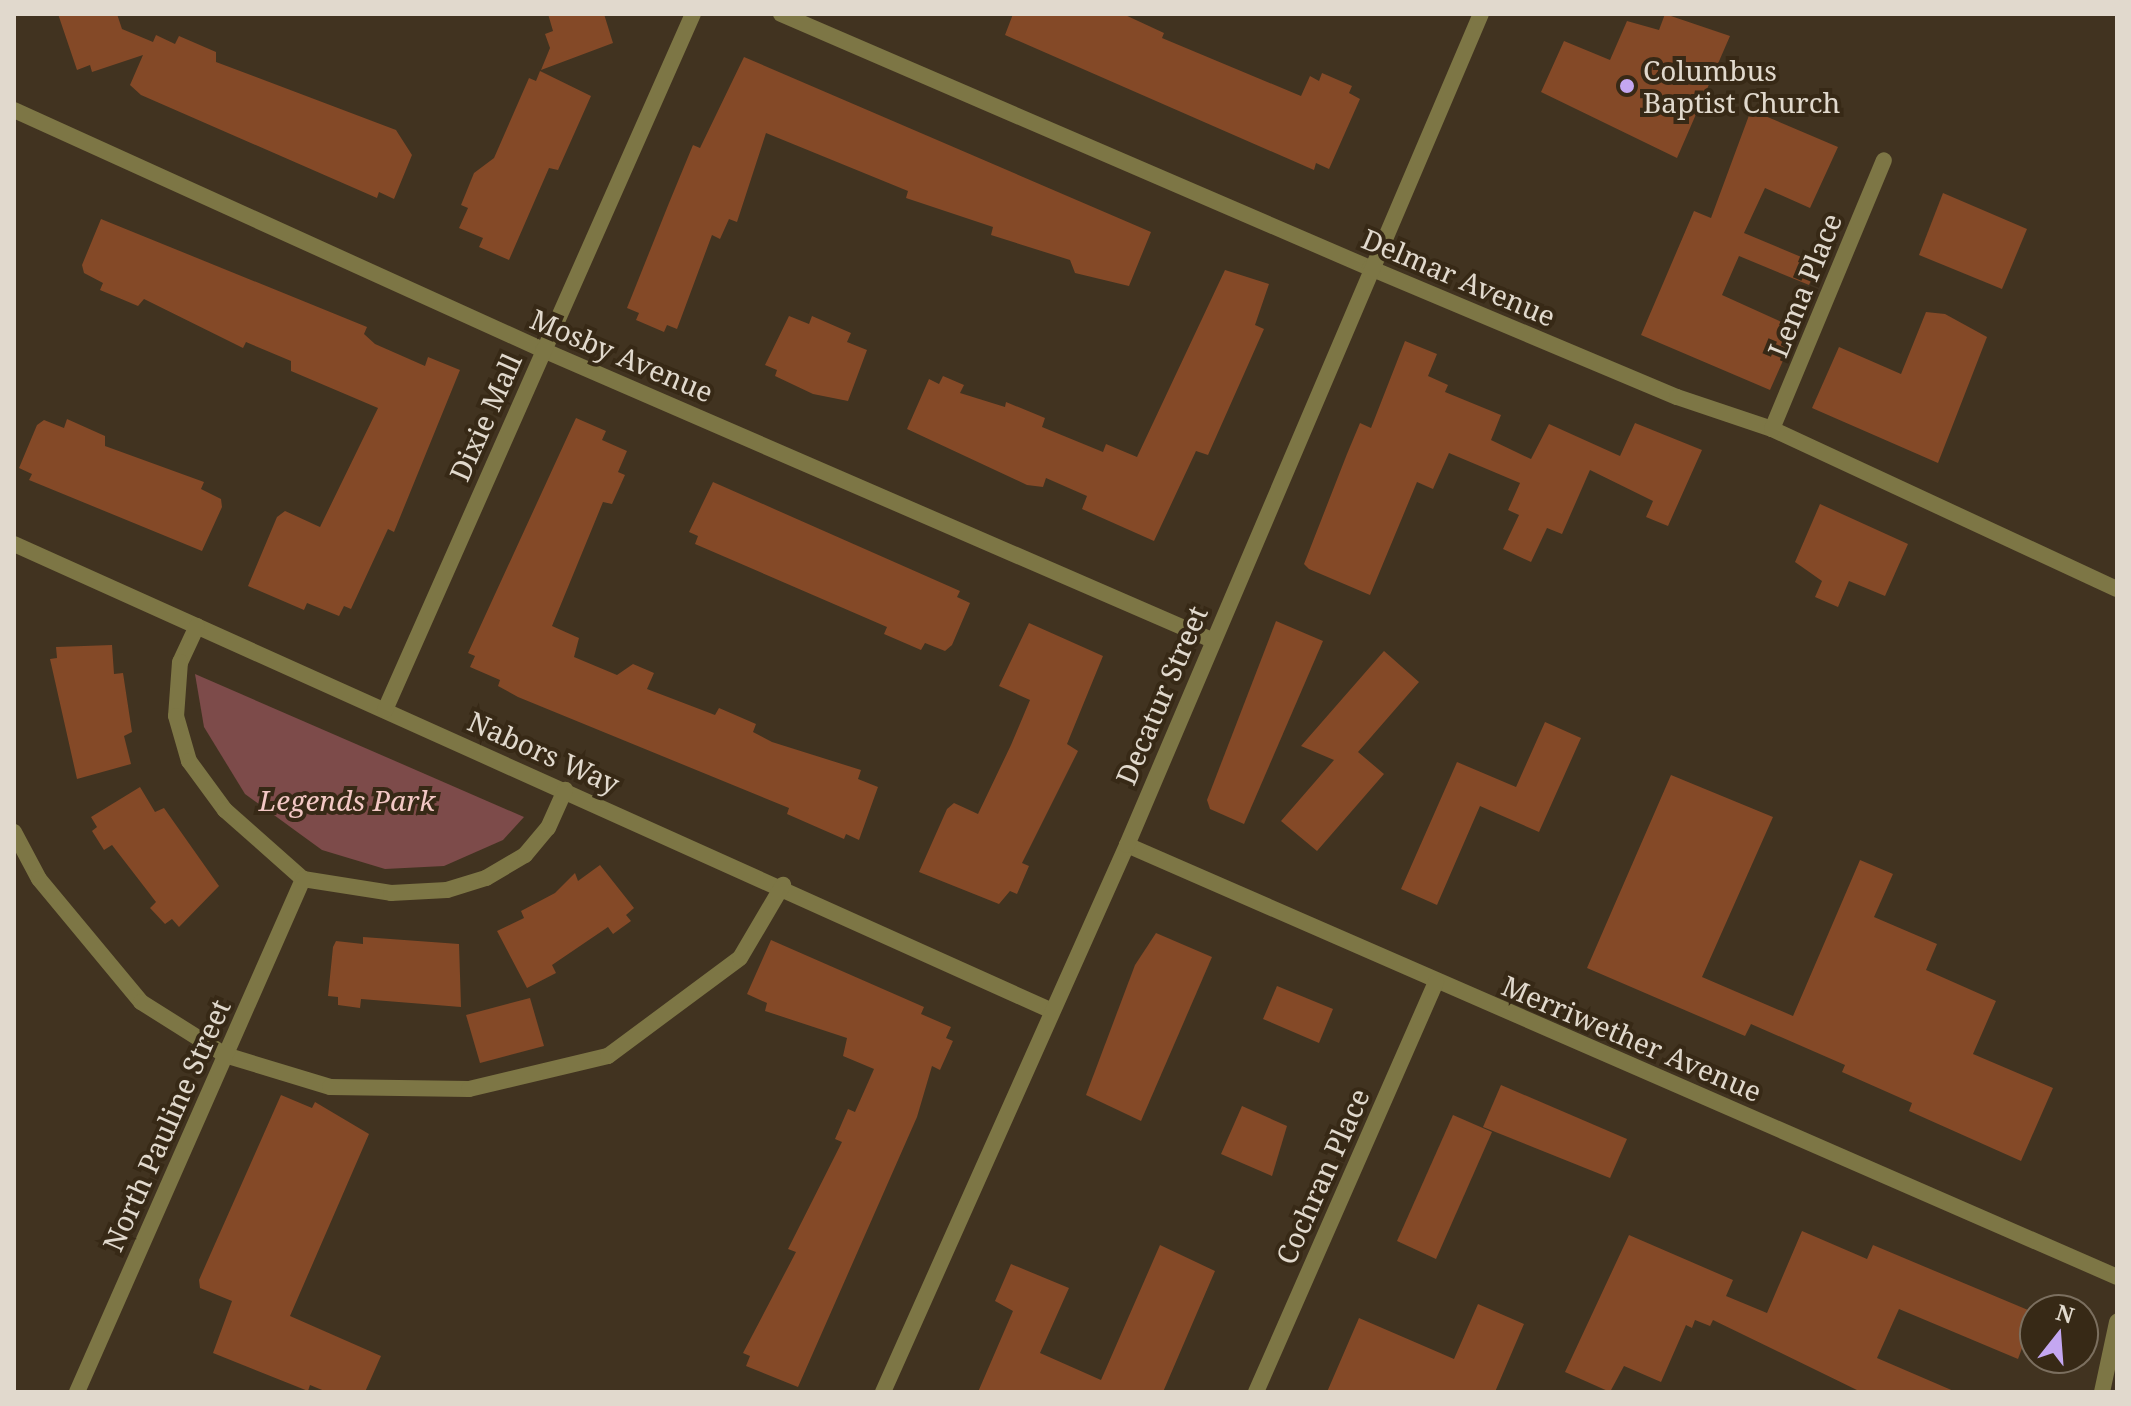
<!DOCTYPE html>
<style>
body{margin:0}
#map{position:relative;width:2131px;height:1406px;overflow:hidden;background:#413320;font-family:"Noto Serif",serif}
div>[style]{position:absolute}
.green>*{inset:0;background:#7d4b4a}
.building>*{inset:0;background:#844927}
.minor>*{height:16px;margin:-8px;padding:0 8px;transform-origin:8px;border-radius:8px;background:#7d7645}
.dots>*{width:22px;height:22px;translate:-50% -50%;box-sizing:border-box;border:4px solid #372916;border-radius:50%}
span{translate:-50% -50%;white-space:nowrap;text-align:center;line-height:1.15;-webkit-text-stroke:8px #372916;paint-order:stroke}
.poi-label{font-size:28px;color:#e1d9cd}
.left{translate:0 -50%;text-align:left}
.street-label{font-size:28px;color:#e1d9cd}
.park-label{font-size:28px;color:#f3c8c5;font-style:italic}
.frame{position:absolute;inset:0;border:16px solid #e1d9cd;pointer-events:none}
.north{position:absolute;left:2019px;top:1294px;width:80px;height:80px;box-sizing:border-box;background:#372916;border:2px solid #7b6f5f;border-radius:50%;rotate:17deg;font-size:22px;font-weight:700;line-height:32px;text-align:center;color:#e1d9cd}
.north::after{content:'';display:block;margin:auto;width:28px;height:36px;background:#c4a7f1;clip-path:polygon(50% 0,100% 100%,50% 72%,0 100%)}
</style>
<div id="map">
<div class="green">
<i style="clip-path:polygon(195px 674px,524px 817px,503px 840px,444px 866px,385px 869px,322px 850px,245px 794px,204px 727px)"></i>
</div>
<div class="building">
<i style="clip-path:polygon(58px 14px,117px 14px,122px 29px,153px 42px,156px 35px,175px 44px,179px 36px,216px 52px,216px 62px,396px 130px,412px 155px,394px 199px,379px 192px,377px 198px,141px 95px,130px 85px,143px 55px,92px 72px,90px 65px,77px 70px)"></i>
<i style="clip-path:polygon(548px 14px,604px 14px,613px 43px,541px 70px,550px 48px,545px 34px,553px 31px)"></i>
<i style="clip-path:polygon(1013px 14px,1123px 14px,1164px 33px,1162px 38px,1301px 96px,1310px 76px,1319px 81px,1322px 73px,1352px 86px,1349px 93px,1360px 99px,1329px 169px,1316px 163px,1314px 170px,1005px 35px)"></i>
<i style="clip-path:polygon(1665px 14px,1730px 36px,1677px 158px,1541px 92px,1564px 41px,1610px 60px,1627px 21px,1659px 30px)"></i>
<i style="clip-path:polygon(744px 57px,1151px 232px,1129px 286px,1075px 273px,1070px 260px,991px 235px,993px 227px,906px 198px,908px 191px,766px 133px,737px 222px,729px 219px,720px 239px,712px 235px,677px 329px,667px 325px,664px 332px,636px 320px,639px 313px,627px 308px,669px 203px,693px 145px,700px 148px)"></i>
<i style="clip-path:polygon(540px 71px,591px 96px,558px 170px,549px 168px,509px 260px,479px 247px,483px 238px,459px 228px,468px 208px,461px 205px,474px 173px,494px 158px,529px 78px,536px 81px)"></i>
<i style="clip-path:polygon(1751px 110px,1838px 147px,1810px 208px,1765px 188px,1744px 233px,1818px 264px,1809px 285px,1739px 256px,1722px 295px,1797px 329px,1770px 390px,1641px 335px,1694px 211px,1711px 218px)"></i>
<i style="clip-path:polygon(1943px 193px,2027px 229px,2002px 289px,1919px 255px)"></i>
<i style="clip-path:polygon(101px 219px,367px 327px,364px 334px,375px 344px,425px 366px,428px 357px,460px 370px,394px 532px,388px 529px,351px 609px,344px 606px,339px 616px,307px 603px,304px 610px,248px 586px,277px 517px,285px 511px,320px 527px,378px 408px,291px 371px,291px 361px,246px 342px,243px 348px,144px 299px,138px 306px,100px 290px,103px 283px,84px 273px,82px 265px)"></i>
<i style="clip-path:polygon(1225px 270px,1269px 284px,1255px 325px,1264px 329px,1208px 455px,1196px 451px,1154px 541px,1082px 509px,1087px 496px,1046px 478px,1043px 487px,1027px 485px,907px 429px,929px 379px,939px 384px,943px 376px,964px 385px,960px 393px,1005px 407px,1006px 402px,1045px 418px,1042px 427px,1103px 452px,1106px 444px,1137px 457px)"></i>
<i style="clip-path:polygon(1926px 312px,1945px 314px,1987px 337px,1938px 463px,1812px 408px,1839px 347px,1901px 374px)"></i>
<i style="clip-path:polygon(789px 316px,809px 324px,812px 316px,851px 333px,847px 342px,867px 350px,848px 401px,813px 394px,775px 376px,777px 370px,765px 365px)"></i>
<i style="clip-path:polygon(1405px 341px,1437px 354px,1428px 376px,1448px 385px,1445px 392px,1501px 415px,1491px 440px,1531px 459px,1549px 424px,1620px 456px,1635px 423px,1702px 450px,1668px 526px,1646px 517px,1653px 501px,1590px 470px,1562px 534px,1547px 528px,1531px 562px,1503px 549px,1519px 515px,1508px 510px,1520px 483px,1449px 453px,1433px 489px,1417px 482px,1370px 595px,1309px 569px,1304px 564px,1347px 454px,1360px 423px,1371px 428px)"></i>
<i style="clip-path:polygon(576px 418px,606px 431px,602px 440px,627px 451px,618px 472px,625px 475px,612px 504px,603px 502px,552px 626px,579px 638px,574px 657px,617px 675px,633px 664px,654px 673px,647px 689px,715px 715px,719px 708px,756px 724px,753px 732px,772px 742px,861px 770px,858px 779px,878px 787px,859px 840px,846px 834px,844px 839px,787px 814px,789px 808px,518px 697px,498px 686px,500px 680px,470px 667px,475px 656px,468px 653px)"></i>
<i style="clip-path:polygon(67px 419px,105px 436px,105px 446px,204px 482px,201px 489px,221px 499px,222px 507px,202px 551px,29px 480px,32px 474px,19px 468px,37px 425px,44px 420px,64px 428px)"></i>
<i style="clip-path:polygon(713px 482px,960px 591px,957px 597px,970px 603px,952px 645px,945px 651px,925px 643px,921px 650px,884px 634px,887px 627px,695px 544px,698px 536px,689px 532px)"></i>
<i style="clip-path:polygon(1820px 504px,1908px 544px,1885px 596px,1849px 581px,1838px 607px,1815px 597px,1822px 581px,1795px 562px)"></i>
<i style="clip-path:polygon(1276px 621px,1323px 641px,1244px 824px,1210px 809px,1207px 800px)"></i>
<i style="clip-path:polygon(1029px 623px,1103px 656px,1067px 744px,1078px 751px,1022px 863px,1029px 866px,1017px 894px,1010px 891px,999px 904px,919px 872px,947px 809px,954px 803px,978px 814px,1011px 745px,1030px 700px,999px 686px)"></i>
<i style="clip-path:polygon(112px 645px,114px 674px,123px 673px,132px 732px,124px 736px,131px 764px,77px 779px,50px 659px,57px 658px,56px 647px)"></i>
<i style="clip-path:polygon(1384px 651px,1419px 682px,1358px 752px,1384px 774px,1317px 851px,1281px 821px,1334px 760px,1301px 746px)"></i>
<i style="clip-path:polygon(1545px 722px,1581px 738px,1539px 832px,1480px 806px,1437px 905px,1401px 889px,1457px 762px,1516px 787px)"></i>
<i style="clip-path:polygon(1671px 775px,1773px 817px,1702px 977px,1793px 1016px,1860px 860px,1893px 874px,1874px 917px,1937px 944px,1926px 970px,1996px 1001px,1973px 1054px,2053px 1088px,2021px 1161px,1909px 1111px,1912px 1103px,1842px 1072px,1845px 1065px,1751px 1024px,1745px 1036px,1587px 968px)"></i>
<i style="clip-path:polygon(140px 787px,155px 812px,164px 808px,219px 886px,179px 927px,172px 919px,165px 924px,150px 908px,156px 902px,112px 845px,104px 850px,92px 831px,97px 827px,91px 817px)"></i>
<i style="clip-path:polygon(600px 865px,634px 908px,626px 915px,631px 921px,613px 934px,608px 927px,552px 965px,556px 973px,527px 988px,497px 931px,524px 918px,521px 911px,555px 893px,575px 873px,578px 881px)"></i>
<i style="clip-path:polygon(1156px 933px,1212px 957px,1141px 1121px,1086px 1095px,1135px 965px)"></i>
<i style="clip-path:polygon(363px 937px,459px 944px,461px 1007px,361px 999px,360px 1008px,338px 1005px,338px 997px,328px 996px,333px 947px,336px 941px,363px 944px)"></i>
<i style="clip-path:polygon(771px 940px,924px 1007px,921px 1014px,951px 1027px,946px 1038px,953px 1041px,940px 1070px,932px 1066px,917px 1117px,798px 1387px,746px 1366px,750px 1356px,743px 1353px,796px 1252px,788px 1249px,842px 1142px,835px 1139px,848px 1109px,855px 1112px,874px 1069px,843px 1056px,847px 1038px,765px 1011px,767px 1003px,747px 994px)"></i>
<i style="clip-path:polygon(1277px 986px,1333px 1009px,1319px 1043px,1263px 1019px)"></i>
<i style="clip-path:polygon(530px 998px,544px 1046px,480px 1063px,466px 1015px)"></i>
<i style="clip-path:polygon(1501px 1085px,1627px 1139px,1610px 1178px,1483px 1127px)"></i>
<i style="clip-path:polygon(281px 1095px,312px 1108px,315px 1102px,369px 1134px,290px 1316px,381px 1356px,365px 1392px,327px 1392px,310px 1385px,308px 1391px,213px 1353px,232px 1301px,200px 1288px,199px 1280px)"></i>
<i style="clip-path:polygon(1242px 1106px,1287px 1126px,1272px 1176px,1221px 1154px)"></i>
<i style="clip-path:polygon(1453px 1115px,1492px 1132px,1436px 1259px,1397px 1241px)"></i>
<i style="clip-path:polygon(1802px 1231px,1867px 1259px,1873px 1245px,2035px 1313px,2018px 1359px,1899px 1309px,1877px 1358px,1956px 1392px,1861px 1392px,1713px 1320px,1710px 1326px,1695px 1320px,1692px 1328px,1686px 1325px,1661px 1382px,1624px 1366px,1610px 1392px,1565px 1372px,1629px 1235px,1733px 1280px,1726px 1296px,1767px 1313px)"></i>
<i style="clip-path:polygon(1160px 1245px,1215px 1271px,1163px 1392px,978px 1392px,1013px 1311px,995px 1301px,1011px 1264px,1069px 1288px,1040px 1353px,1101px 1380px)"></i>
<i style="clip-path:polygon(1478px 1304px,1524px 1324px,1495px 1392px,1327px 1392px,1359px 1318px,1454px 1359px)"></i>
</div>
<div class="minor">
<i style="left:781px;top:14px;width:641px;rotate:23.33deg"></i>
<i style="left:1370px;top:268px;width:333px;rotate:22.8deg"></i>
<i style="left:1677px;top:397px;width:100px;rotate:18.6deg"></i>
<i style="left:1772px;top:429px;width:380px;rotate:24.9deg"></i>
<i style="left:14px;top:110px;width:581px;rotate:24.4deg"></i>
<i style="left:543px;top:350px;width:729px;rotate:23.44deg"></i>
<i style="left:1772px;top:429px;width:291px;rotate:-67.4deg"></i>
<i style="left:14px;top:544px;width:1138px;rotate:24.22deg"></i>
<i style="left:197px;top:626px;width:40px;rotate:115deg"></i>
<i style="left:180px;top:662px;width:54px;rotate:94.2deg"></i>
<i style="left:176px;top:716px;width:47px;rotate:73.9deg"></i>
<i style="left:189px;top:761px;width:61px;rotate:53.7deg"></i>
<i style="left:225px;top:810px;width:104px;rotate:41.5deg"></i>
<i style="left:303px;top:879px;width:89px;rotate:9deg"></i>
<i style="left:391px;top:893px;width:56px;rotate:-3.1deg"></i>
<i style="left:447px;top:890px;width:41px;rotate:-17.1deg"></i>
<i style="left:486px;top:878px;width:45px;rotate:-30.5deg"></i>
<i style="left:525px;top:855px;width:35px;rotate:-50deg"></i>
<i style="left:548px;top:828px;width:42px;rotate:-65.9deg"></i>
<i style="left:385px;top:710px;width:761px;rotate:-66.13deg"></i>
<i style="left:14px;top:832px;width:53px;rotate:62deg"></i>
<i style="left:39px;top:879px;width:160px;rotate:50.3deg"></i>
<i style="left:141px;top:1002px;width:99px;rotate:32.2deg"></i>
<i style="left:225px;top:1055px;width:110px;rotate:16.9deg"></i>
<i style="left:330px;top:1087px;width:139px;rotate:0.8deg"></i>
<i style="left:469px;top:1089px;width:143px;rotate:-13.4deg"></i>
<i style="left:608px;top:1056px;width:164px;rotate:-36.6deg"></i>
<i style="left:740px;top:958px;width:85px;rotate:-59.5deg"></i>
<i style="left:1127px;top:845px;width:1080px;rotate:23.57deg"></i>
<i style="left:77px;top:1392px;width:561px;rotate:-66.22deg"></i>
<i style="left:883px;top:1392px;width:599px;rotate:-65.96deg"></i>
<i style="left:1127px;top:845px;width:903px;rotate:-66.93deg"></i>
<i style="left:1256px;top:1392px;width:448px;rotate:-66.3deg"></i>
<i style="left:2102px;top:1392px;width:72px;rotate:-77.9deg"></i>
</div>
<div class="dots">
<i style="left:1627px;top:86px;background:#c4a7f1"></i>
</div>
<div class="poi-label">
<span class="left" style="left:1643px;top:86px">Columbus<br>Baptist Church</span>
</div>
<div class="street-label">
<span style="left:1459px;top:277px;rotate:23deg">Delmar Avenue</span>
<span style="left:1804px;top:285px;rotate:-68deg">Lema Place</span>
<span style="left:622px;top:355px;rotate:23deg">Mosby Avenue</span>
<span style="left:485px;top:417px;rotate:-66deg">Dixie Mall</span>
<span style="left:1161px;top:695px;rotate:-67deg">Decatur Street</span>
<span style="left:544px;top:752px;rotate:24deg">Nabors Way</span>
<span style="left:1632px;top:1038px;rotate:23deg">Merriwether Avenue</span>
<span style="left:166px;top:1125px;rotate:-66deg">North Pauline Street</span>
<span style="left:1322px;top:1176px;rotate:-66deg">Cochran Place</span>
</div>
<div class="park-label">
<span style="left:347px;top:800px">Legends Park</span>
</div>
<div class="frame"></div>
<div class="north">N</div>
</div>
